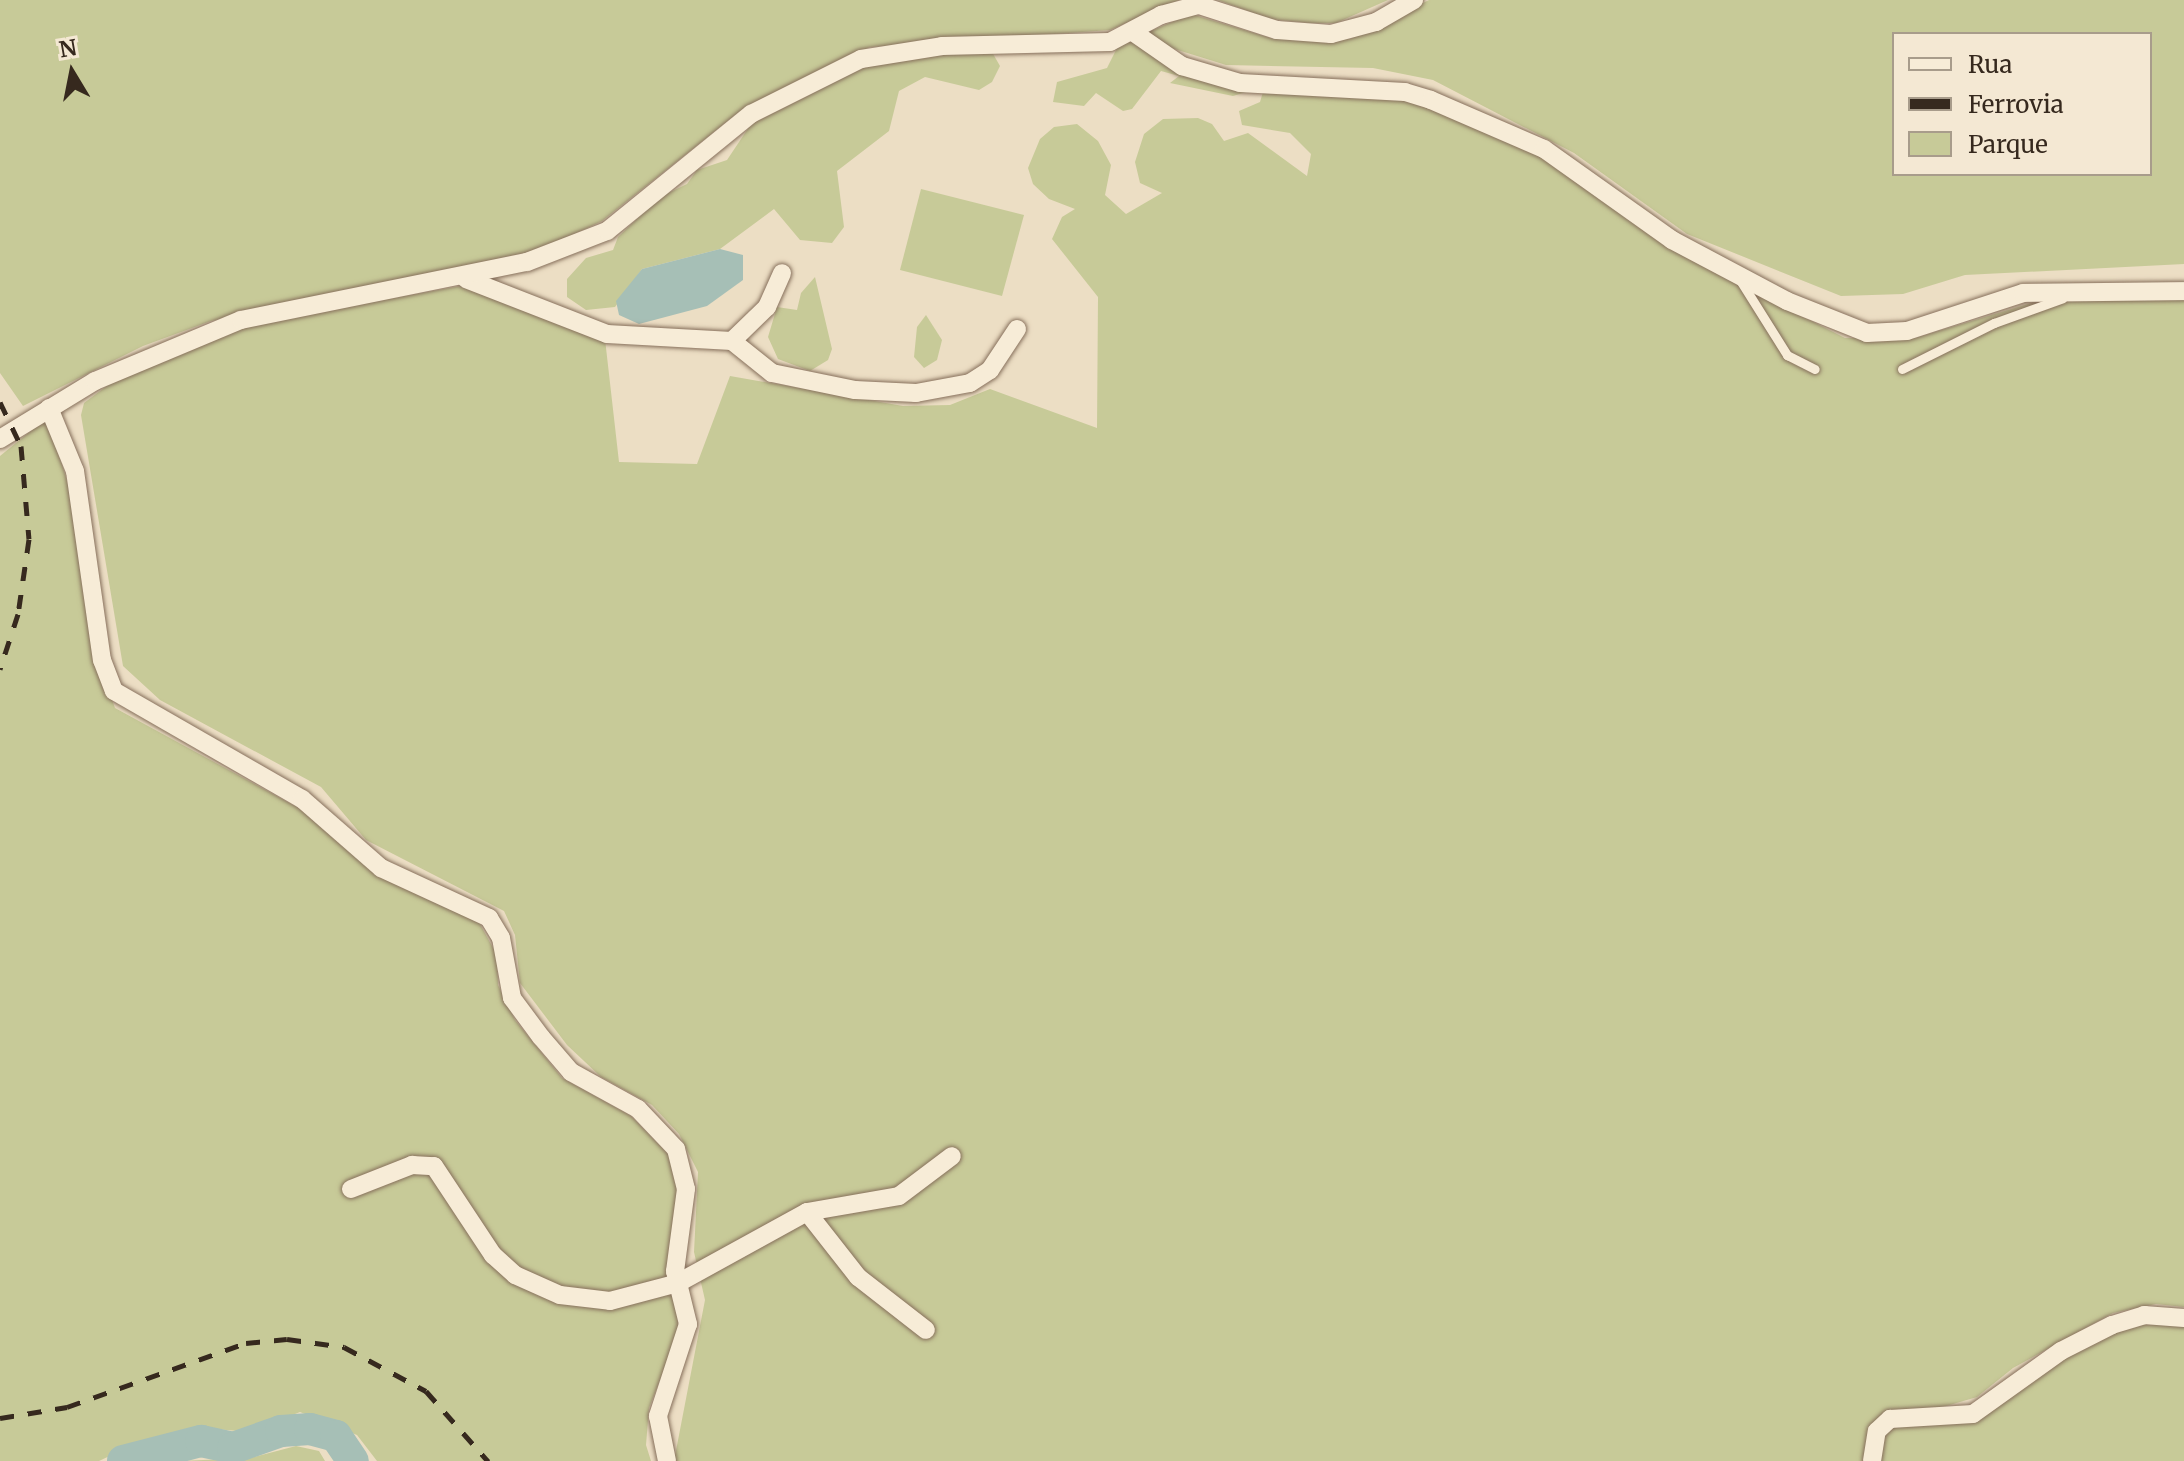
<!DOCTYPE html>
<style>
body{margin:0}
#map{position:relative;width:2184px;height:1461px;overflow:hidden;background:#ecdec4;font-family:Merriweather,serif}
div>[style]{position:absolute}
.green>*{inset:0;background:#c7ca98}
.water>*{inset:0;background:#a6bfb6}
.river>*{height:32px;margin:-16px;padding:0 16px;transform-origin:16px;border-radius:16px;background:#a6bfb6}
.roads{filter:drop-shadow(0 0 2px #866f5b) drop-shadow(0 0 2px #866f5b)}
.lane>*{height:9px;margin:-4.5px;padding:0 4.5px;transform-origin:4.5px;border-radius:4.5px;background:#f7ecd7}
.street>*{height:18px;margin:-9px;padding:0 9px;transform-origin:9px;border-radius:9px;background:#f7ecd7}
.rail>*{height:5px;margin-top:-2.5px;transform-origin:0;background:repeating-linear-gradient(90deg,#36291e 0 14px,transparent 0 28px)}
span{translate:-50% -50%;white-space:nowrap;text-align:center;line-height:1.15;-webkit-text-stroke:6px #f4e8d3;paint-order:stroke}
.legend{position:absolute;left:1892px;top:32px;width:260px;height:144px;box-sizing:border-box;background:#f4e8d3;border:2px solid #a89c8b;margin:0;padding:10px 14px;list-style:none;font-size:24px;color:#36291e}
.legend li{display:flex;align-items:center;gap:16px;height:40px}
.legend b{width:40px;border:2px solid #a89c8b}
.north{position:absolute;left:32px;top:32px;width:80px;height:80px;-webkit-text-stroke:6px #f4e8d3;paint-order:stroke;rotate:350deg;font-size:22px;font-weight:700;line-height:32px;text-align:center;color:#36291e}
.north::after{content:'';display:block;margin:auto;width:28px;height:36px;background:#36291e;clip-path:polygon(50% 0,100% 100%,50% 72%,0 100%)}
</style>
<div id="map">
<div class="green">
<i style="clip-path:polygon(0 0,1179px 0,1110px 30px,870px 47px,744px 108px,602px 221px,543px 249px,211px 321px,143px 346px,23px 406px,0 373px)"></i>
<i style="clip-path:polygon(1218px 0,1388px 0,1336px 23px,1310px 23px,1270px 19px)"></i>
<i style="clip-path:polygon(evenodd,1429px 0,2184px 0,2184px 264px,1965px 275px,1903px 294px,1841px 296px,1687px 234px,1574px 153px,1433px 80px,1373px 68px,1226px 65px,1168px 47px,1146px 33px,1191px 14px,1274px 39px,1350px 39px,1429px 0,1894px 34px,2150px 34px,2150px 174px,1894px 174px,1894px 34px)"></i>
<i style="clip-path:polygon(1135px 39px,1253px 90px,1233px 96px,1170px 83px,1179px 76px,1161px 71px,1132px 109px,1123px 111px,1096px 93px,1084px 106px,1053px 102px,1057px 82px,1107px 68px,1117px 48px)"></i>
<i style="clip-path:polygon(955px 51px,992px 52px,1000px 66px,992px 82px,979px 90px,925px 77px,899px 91px,889px 131px,837px 171px,844px 227px,832px 243px,800px 240px,774px 209px,720px 249px,642px 269px,615px 307px,586px 310px,567px 297px,567px 279px,586px 258px,613px 250px,618px 237px,660px 197px,687px 184px,697px 170px,727px 160px,755px 118px,852px 68px)"></i>
<i style="clip-path:polygon(1263px 92px,1402px 100px,1430px 108px,1542px 157px,1697px 263px,1845px 338px,1915px 338px,2035px 302px,2184px 298px,2184px 1307px,2156px 1304px,2113px 1313px,2013px 1368px,1977px 1397px,1936px 1409px,1937px 1424px,1971px 1419px,2083px 1345px,2138px 1324px,2184px 1326px,2184px 1461px,674px 1461px,705px 1300px,694px 1252px,698px 1172px,679px 1134px,652px 1105px,601px 1077px,567px 1045px,520px 983px,515px 935px,504px 911px,366px 840px,321px 787px,160px 700px,123px 666px,81px 415px,84px 403px,108px 385px,250px 324px,466px 285px,605px 339px,619px 462px,697px 464px,730px 376px,903px 406px,950px 405px,990px 389px,1097px 428px,1098px 297px,1052px 239px,1062px 217px,1075px 209px,1049px 199px,1033px 184px,1028px 168px,1040px 139px,1054px 127px,1077px 124px,1098px 141px,1111px 165px,1105px 195px,1126px 214px,1162px 193px,1140px 183px,1135px 162px,1144px 134px,1163px 119px,1198px 118px,1212px 124px,1224px 141px,1248px 133px,1307px 176px,1311px 154px,1290px 133px,1242px 125px,1239px 111px,1260px 102px)"></i>
<i style="clip-path:polygon(921px 189px,1024px 215px,1002px 296px,900px 270px)"></i>
<i style="clip-path:polygon(815px 277px,832px 349px,828px 360px,810px 371px,778px 359px,768px 337px,777px 307px,797px 310px,801px 293px)"></i>
<i style="clip-path:polygon(926px 315px,942px 340px,937px 360px,924px 368px,914px 357px,917px 327px)"></i>
<i style="clip-path:polygon(48px 417px,72px 498px,90px 639px,115px 708px,304px 811px,366px 862px,476px 917px,497px 955px,498px 985px,515px 1020px,562px 1078px,631px 1116px,671px 1157px,677px 1188px,678px 1335px,649px 1408px,646px 1445px,651px 1461px,377px 1461px,357px 1435px,300px 1412px,250px 1432px,203px 1428px,135px 1444px,99px 1461px,0 1461px,0 456px)"></i>
<i style="clip-path:polygon(296px 1446px,319px 1451px,325px 1461px,180px 1461px,250px 1458px)"></i>
</div>
<div class="water">
<i style="clip-path:polygon(720px 249px,743px 255px,743px 280px,707px 306px,639px 324px,619px 315px,616px 301px,642px 269px)"></i>
</div>
<div class="river">
<i style="left:123px;top:1461px;width:81px;rotate:-14.4deg"></i>
<i style="left:201px;top:1441px;width:33px;rotate:12deg"></i>
<i style="left:233px;top:1448px;width:51px;rotate:-19.5deg"></i>
<i style="left:281px;top:1431px;width:29px;rotate:-4deg"></i>
<i style="left:310px;top:1429px;width:27px;rotate:15deg"></i>
<i style="left:336px;top:1436px;width:30px;rotate:56deg"></i>
</div>
<div class="roads">
<div class="lane">
<i style="left:1740px;top:280px;width:89px;rotate:57.9deg"></i>
<i style="left:1787px;top:355px;width:31px;rotate:27deg"></i>
<i style="left:1902px;top:369px;width:103px;rotate:-26.6deg"></i>
<i style="left:1994px;top:323px;width:73px;rotate:-19.9deg"></i>
</div>
<div class="street">
<i style="left:1133px;top:32px;width:60px;rotate:34.8deg"></i>
<i style="left:1182px;top:66px;width:60px;rotate:16.3deg"></i>
<i style="left:1240px;top:83px;width:165px;rotate:3.1deg"></i>
<i style="left:1405px;top:92px;width:27px;rotate:17deg"></i>
<i style="left:1431px;top:100px;width:123px;rotate:23.4deg"></i>
<i style="left:1544px;top:149px;width:157px;rotate:35.4deg"></i>
<i style="left:1672px;top:240px;width:130px;rotate:27.9deg"></i>
<i style="left:1787px;top:301px;width:86px;rotate:21.8deg"></i>
<i style="left:1867px;top:333px;width:40px;rotate:-2.9deg"></i>
<i style="left:1907px;top:331px;width:122px;rotate:-18.1deg"></i>
<i style="left:2023px;top:293px;width:161px;rotate:-0.7deg"></i>
<i style="left:466px;top:279px;width:151px;rotate:21.3deg"></i>
<i style="left:607px;top:334px;width:125px;rotate:3.2deg"></i>
<i style="left:732px;top:341px;width:51px;rotate:38.7deg"></i>
<i style="left:772px;top:373px;width:85px;rotate:11.6deg"></i>
<i style="left:855px;top:390px;width:61px;rotate:2.8deg"></i>
<i style="left:916px;top:393px;width:55px;rotate:-10.5deg"></i>
<i style="left:970px;top:383px;width:24px;rotate:-33deg"></i>
<i style="left:990px;top:370px;width:49px;rotate:-56.6deg"></i>
<i style="left:732px;top:341px;width:49px;rotate:-44.2deg"></i>
<i style="left:767px;top:307px;width:37px;rotate:-66deg"></i>
<i style="left:49px;top:408px;width:68px;rotate:67.6deg"></i>
<i style="left:75px;top:471px;width:191px;rotate:81.9deg"></i>
<i style="left:102px;top:660px;width:33px;rotate:69deg"></i>
<i style="left:114px;top:691px;width:217px;rotate:29.9deg"></i>
<i style="left:302px;top:799px;width:105px;rotate:41.1deg"></i>
<i style="left:381px;top:868px;width:119px;rotate:24.8deg"></i>
<i style="left:489px;top:918px;width:23px;rotate:59deg"></i>
<i style="left:501px;top:938px;width:61px;rotate:79.6deg"></i>
<i style="left:512px;top:998px;width:49px;rotate:53.4deg"></i>
<i style="left:541px;top:1037px;width:46px;rotate:49.4deg"></i>
<i style="left:571px;top:1072px;width:77px;rotate:28.9deg"></i>
<i style="left:638px;top:1109px;width:55px;rotate:46.5deg"></i>
<i style="left:676px;top:1149px;width:41px;rotate:76deg"></i>
<i style="left:686px;top:1189px;width:83px;rotate:97.6deg"></i>
<i style="left:675px;top:1271px;width:55px;rotate:76.2deg"></i>
<i style="left:688px;top:1324px;width:97px;rotate:108.1deg"></i>
<i style="left:658px;top:1416px;width:46px;rotate:78.7deg"></i>
<i style="left:0;top:439px;width:111px;rotate:-31.4deg"></i>
<i style="left:95px;top:381px;width:158px;rotate:-22.7deg"></i>
<i style="left:241px;top:320px;width:292px;rotate:-11.5deg"></i>
<i style="left:527px;top:262px;width:86px;rotate:-21.2deg"></i>
<i style="left:607px;top:231px;width:186px;rotate:-39.1deg"></i>
<i style="left:751px;top:114px;width:123px;rotate:-26.6deg"></i>
<i style="left:861px;top:59px;width:82px;rotate:-9.1deg"></i>
<i style="left:942px;top:46px;width:168px;rotate:-1.4deg"></i>
<i style="left:1110px;top:42px;width:58px;rotate:-27.9deg"></i>
<i style="left:1161px;top:15px;width:39px;rotate:-15deg"></i>
<i style="left:1199px;top:5px;width:82px;rotate:17.8deg"></i>
<i style="left:1277px;top:30px;width:54px;rotate:4.2deg"></i>
<i style="left:1331px;top:34px;width:47px;rotate:-14.9deg"></i>
<i style="left:1376px;top:22px;width:44px;rotate:-30.1deg"></i>
<i style="left:351px;top:1189px;width:66px;rotate:-21.5deg"></i>
<i style="left:412px;top:1165px;width:22px;rotate:3deg"></i>
<i style="left:434px;top:1166px;width:107px;rotate:56.5deg"></i>
<i style="left:493px;top:1255px;width:30px;rotate:42deg"></i>
<i style="left:515px;top:1275px;width:49px;rotate:24deg"></i>
<i style="left:560px;top:1295px;width:50px;rotate:6.8deg"></i>
<i style="left:610px;top:1301px;width:70px;rotate:-14.8deg"></i>
<i style="left:678px;top:1283px;width:147px;rotate:-28.8deg"></i>
<i style="left:807px;top:1212px;width:93px;rotate:-9.9deg"></i>
<i style="left:899px;top:1196px;width:66px;rotate:-37deg"></i>
<i style="left:807px;top:1212px;width:83px;rotate:51.9deg"></i>
<i style="left:858px;top:1277px;width:86px;rotate:37.9deg"></i>
<i style="left:1872px;top:1461px;width:30px;rotate:-81deg"></i>
<i style="left:1877px;top:1431px;width:18px;rotate:-43deg"></i>
<i style="left:1890px;top:1419px;width:83px;rotate:-3.4deg"></i>
<i style="left:1973px;top:1414px;width:108px;rotate:-35.6deg"></i>
<i style="left:2061px;top:1351px;width:57px;rotate:-27deg"></i>
<i style="left:2112px;top:1325px;width:34px;rotate:-17deg"></i>
<i style="left:2144px;top:1315px;width:40px;rotate:4.3deg"></i>
</div>
</div>
<div class="rail">
<i style="left:0;top:402px;width:49px;rotate:64.5deg"></i>
<i style="left:21px;top:446px;width:93px;rotate:85.1deg"></i>
<i style="left:29px;top:539px;width:76px;rotate:98.3deg"></i>
<i style="left:18px;top:614px;width:58px;rotate:108.1deg"></i>
<i style="left:0;top:1418px;width:68px;rotate:-9.3deg"></i>
<i style="left:67px;top:1407px;width:190px;rotate:-19.7deg"></i>
<i style="left:246px;top:1343px;width:41px;rotate:-5.6deg"></i>
<i style="left:287px;top:1339px;width:58px;rotate:8deg"></i>
<i style="left:344px;top:1347px;width:93px;rotate:28.2deg"></i>
<i style="left:426px;top:1391px;width:94px;rotate:48.5deg"></i>
</div>
<ul class="legend">
<li><b style="height:10px;background:#f7ecd7"></b>Rua</li>
<li><b style="height:10px;background:#36291e"></b>Ferrovia</li>
<li><b style="height:22px;background:#c7ca98"></b>Parque</li>
</ul>
<div class="north">N</div>
</div>
